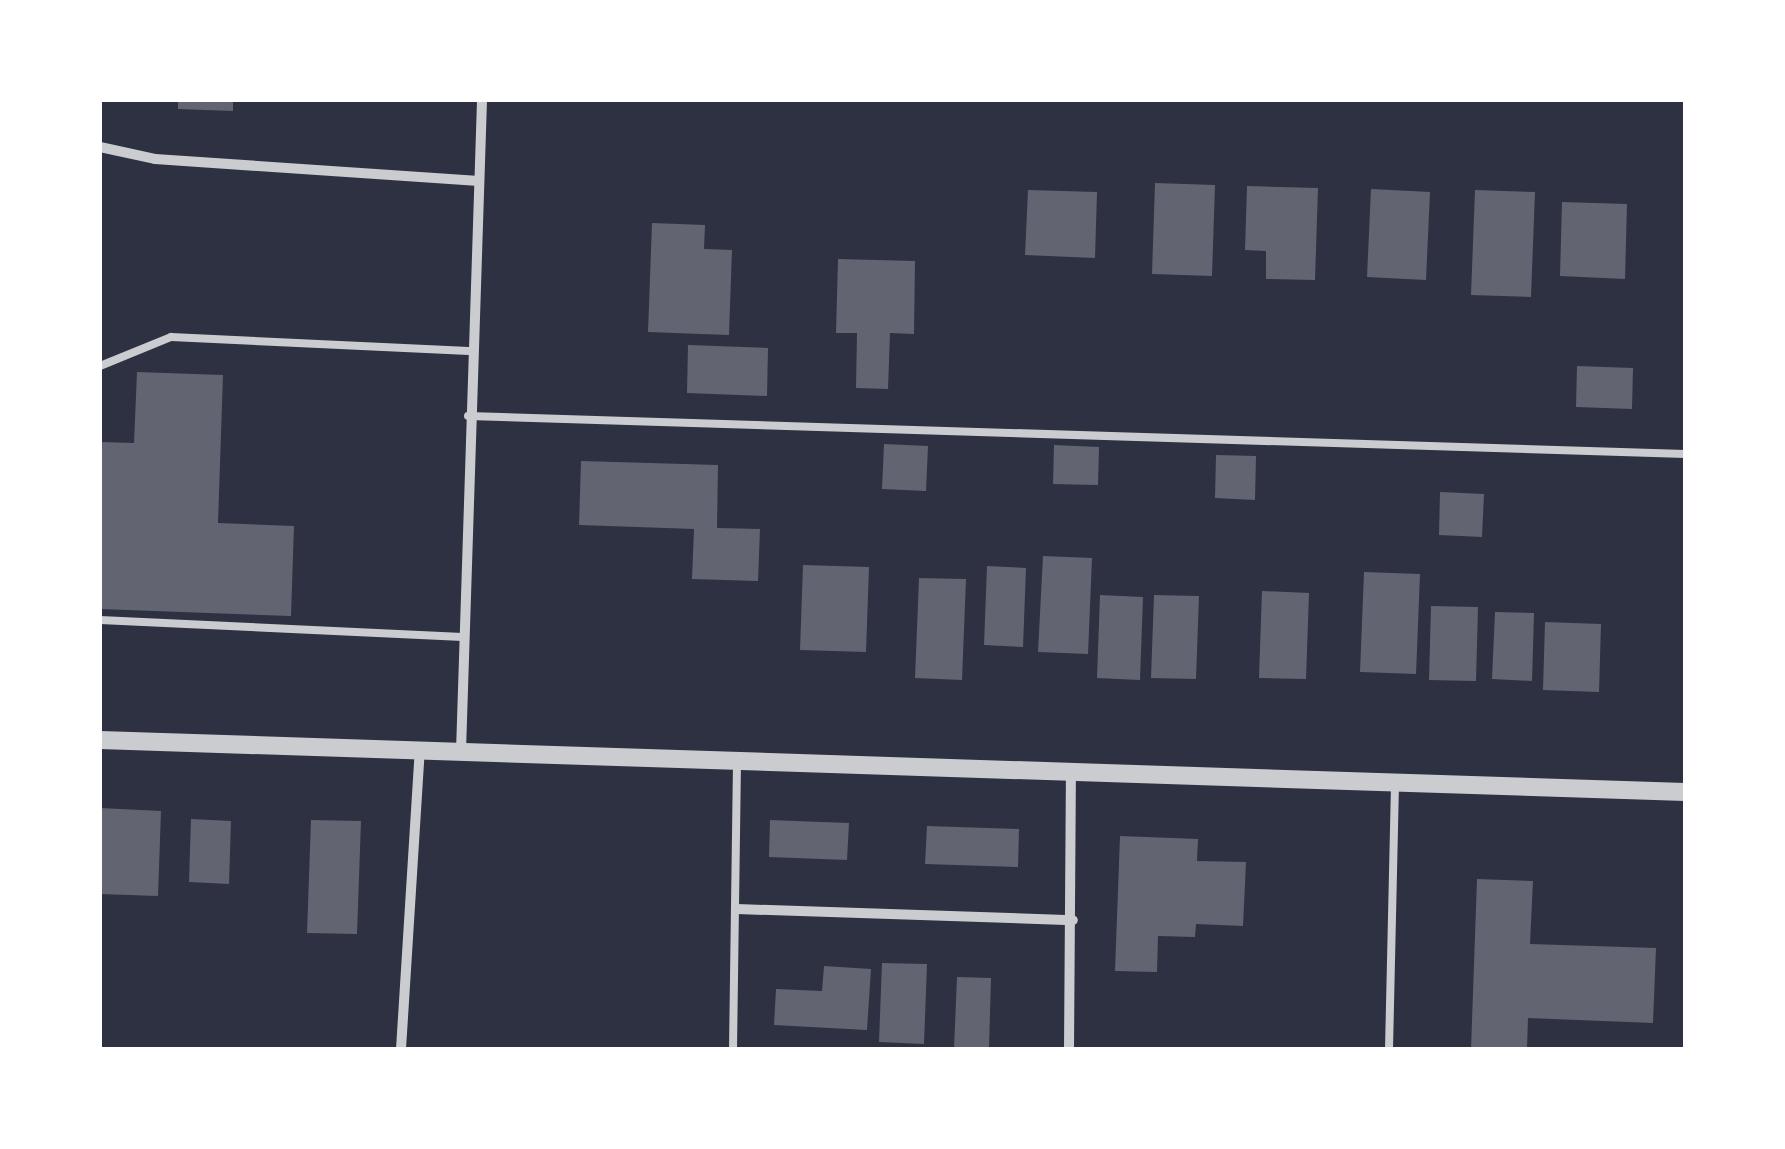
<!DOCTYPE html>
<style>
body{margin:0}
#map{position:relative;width:1785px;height:1149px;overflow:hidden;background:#2d3142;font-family:"Noto Sans",sans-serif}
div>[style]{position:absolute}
.building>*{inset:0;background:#626471}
.service>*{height:8px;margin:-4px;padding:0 4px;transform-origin:4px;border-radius:4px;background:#caccd0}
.minor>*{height:10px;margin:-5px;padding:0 5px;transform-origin:5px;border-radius:5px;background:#caccd0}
.tertiary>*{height:18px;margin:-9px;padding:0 9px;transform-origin:9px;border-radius:9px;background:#caccd0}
span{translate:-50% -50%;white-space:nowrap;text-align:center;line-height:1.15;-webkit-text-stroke:8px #fff;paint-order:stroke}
.frame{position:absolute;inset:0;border:102px solid #fff;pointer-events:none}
</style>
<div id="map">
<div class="building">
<i style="clip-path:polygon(178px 100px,233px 100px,233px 111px,178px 109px)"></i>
<i style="clip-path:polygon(1155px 183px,1215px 185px,1212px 276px,1152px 274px)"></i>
<i style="clip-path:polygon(1247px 186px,1318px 188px,1315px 280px,1266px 279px,1266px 251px,1245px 250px)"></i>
<i style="clip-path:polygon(1371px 189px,1430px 192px,1426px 280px,1367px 277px)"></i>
<i style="clip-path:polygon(1028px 190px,1097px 192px,1095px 258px,1025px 255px)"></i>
<i style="clip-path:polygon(1475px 190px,1535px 192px,1531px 297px,1471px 295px)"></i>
<i style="clip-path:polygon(1562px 202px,1627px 204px,1625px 279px,1560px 276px)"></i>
<i style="clip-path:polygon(652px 223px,705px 225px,704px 249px,732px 250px,729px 335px,648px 332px)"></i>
<i style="clip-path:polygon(838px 259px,915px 261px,914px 334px,890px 333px,888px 389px,856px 388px,857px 333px,836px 333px)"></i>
<i style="clip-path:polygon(688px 345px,768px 348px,767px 396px,687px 393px)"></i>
<i style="clip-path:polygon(1577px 366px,1633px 368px,1632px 409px,1576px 407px)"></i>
<i style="clip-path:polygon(137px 372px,223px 375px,218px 523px,294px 526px,291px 616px,100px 609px,100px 442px,134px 443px)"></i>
<i style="clip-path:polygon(884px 444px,928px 446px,926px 491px,882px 489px)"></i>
<i style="clip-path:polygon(1054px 445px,1099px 447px,1098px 485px,1053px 484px)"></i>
<i style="clip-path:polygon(1216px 455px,1256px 456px,1255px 500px,1215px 498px)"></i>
<i style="clip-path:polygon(581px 461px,718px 465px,717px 528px,760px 529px,758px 581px,692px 579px,694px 529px,579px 525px)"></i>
<i style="clip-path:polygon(1440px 492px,1484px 494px,1482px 537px,1439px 535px)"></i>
<i style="clip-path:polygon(1043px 556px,1092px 558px,1088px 654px,1038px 652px)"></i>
<i style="clip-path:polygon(803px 565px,869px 567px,866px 652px,800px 650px)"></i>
<i style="clip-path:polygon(987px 566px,1026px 568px,1023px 647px,984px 645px)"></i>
<i style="clip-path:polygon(1364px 572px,1420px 574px,1416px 674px,1360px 672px)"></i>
<i style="clip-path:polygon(919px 578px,966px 579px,962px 680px,915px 678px)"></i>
<i style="clip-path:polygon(1262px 591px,1309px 593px,1306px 679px,1259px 678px)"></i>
<i style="clip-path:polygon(1100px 595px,1143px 597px,1140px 680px,1097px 678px)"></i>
<i style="clip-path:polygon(1154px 595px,1199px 596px,1196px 679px,1151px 678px)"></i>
<i style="clip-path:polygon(1431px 606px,1478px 607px,1476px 681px,1429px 680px)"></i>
<i style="clip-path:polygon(1495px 612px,1534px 613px,1532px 681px,1492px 679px)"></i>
<i style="clip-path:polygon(1545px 622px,1601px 624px,1599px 692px,1543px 690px)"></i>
<i style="clip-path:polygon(100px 808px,161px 811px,158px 896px,100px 894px)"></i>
<i style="clip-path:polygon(191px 819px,231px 821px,229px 884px,189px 882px)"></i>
<i style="clip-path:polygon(311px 820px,361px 821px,357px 934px,307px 933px)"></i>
<i style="clip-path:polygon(770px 820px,849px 823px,847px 860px,769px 857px)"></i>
<i style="clip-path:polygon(927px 826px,1019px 829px,1018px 867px,925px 864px)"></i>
<i style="clip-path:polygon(1120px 836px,1198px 839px,1197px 861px,1246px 862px,1243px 926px,1196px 924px,1195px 937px,1158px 936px,1157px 972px,1115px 971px)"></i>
<i style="clip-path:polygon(1477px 879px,1533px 881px,1530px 944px,1656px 948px,1653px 1023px,1528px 1018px,1527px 1049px,1471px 1049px)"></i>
<i style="clip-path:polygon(882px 963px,927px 964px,924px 1044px,879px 1042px)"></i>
<i style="clip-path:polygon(824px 966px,871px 969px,867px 1030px,774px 1025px,776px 989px,822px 991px)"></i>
<i style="clip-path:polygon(957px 977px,991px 978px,989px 1049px,954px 1049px)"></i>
</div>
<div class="service">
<i style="left:100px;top:366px;width:77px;rotate:-22.2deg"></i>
<i style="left:171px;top:337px;width:298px;rotate:2.7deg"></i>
<i style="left:468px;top:416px;width:1218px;rotate:1.79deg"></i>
<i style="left:100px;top:620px;width:363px;rotate:2.7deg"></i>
<i style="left:733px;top:1049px;width:285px;rotate:-89.2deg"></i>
<i style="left:1389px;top:1049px;width:267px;rotate:-88.7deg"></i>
</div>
<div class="minor">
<i style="left:100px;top:147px;width:56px;rotate:12.3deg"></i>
<i style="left:155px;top:159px;width:321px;rotate:3.9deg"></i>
<i style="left:461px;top:751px;width:651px;rotate:-88.15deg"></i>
<i style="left:737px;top:909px;width:336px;rotate:1.9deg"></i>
<i style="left:401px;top:1049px;width:300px;rotate:-86.4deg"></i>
<i style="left:1069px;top:1049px;width:277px;rotate:-89.6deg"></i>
</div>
<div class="tertiary">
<i style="left:100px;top:740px;width:1586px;rotate:1.88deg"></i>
</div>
<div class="frame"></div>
</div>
